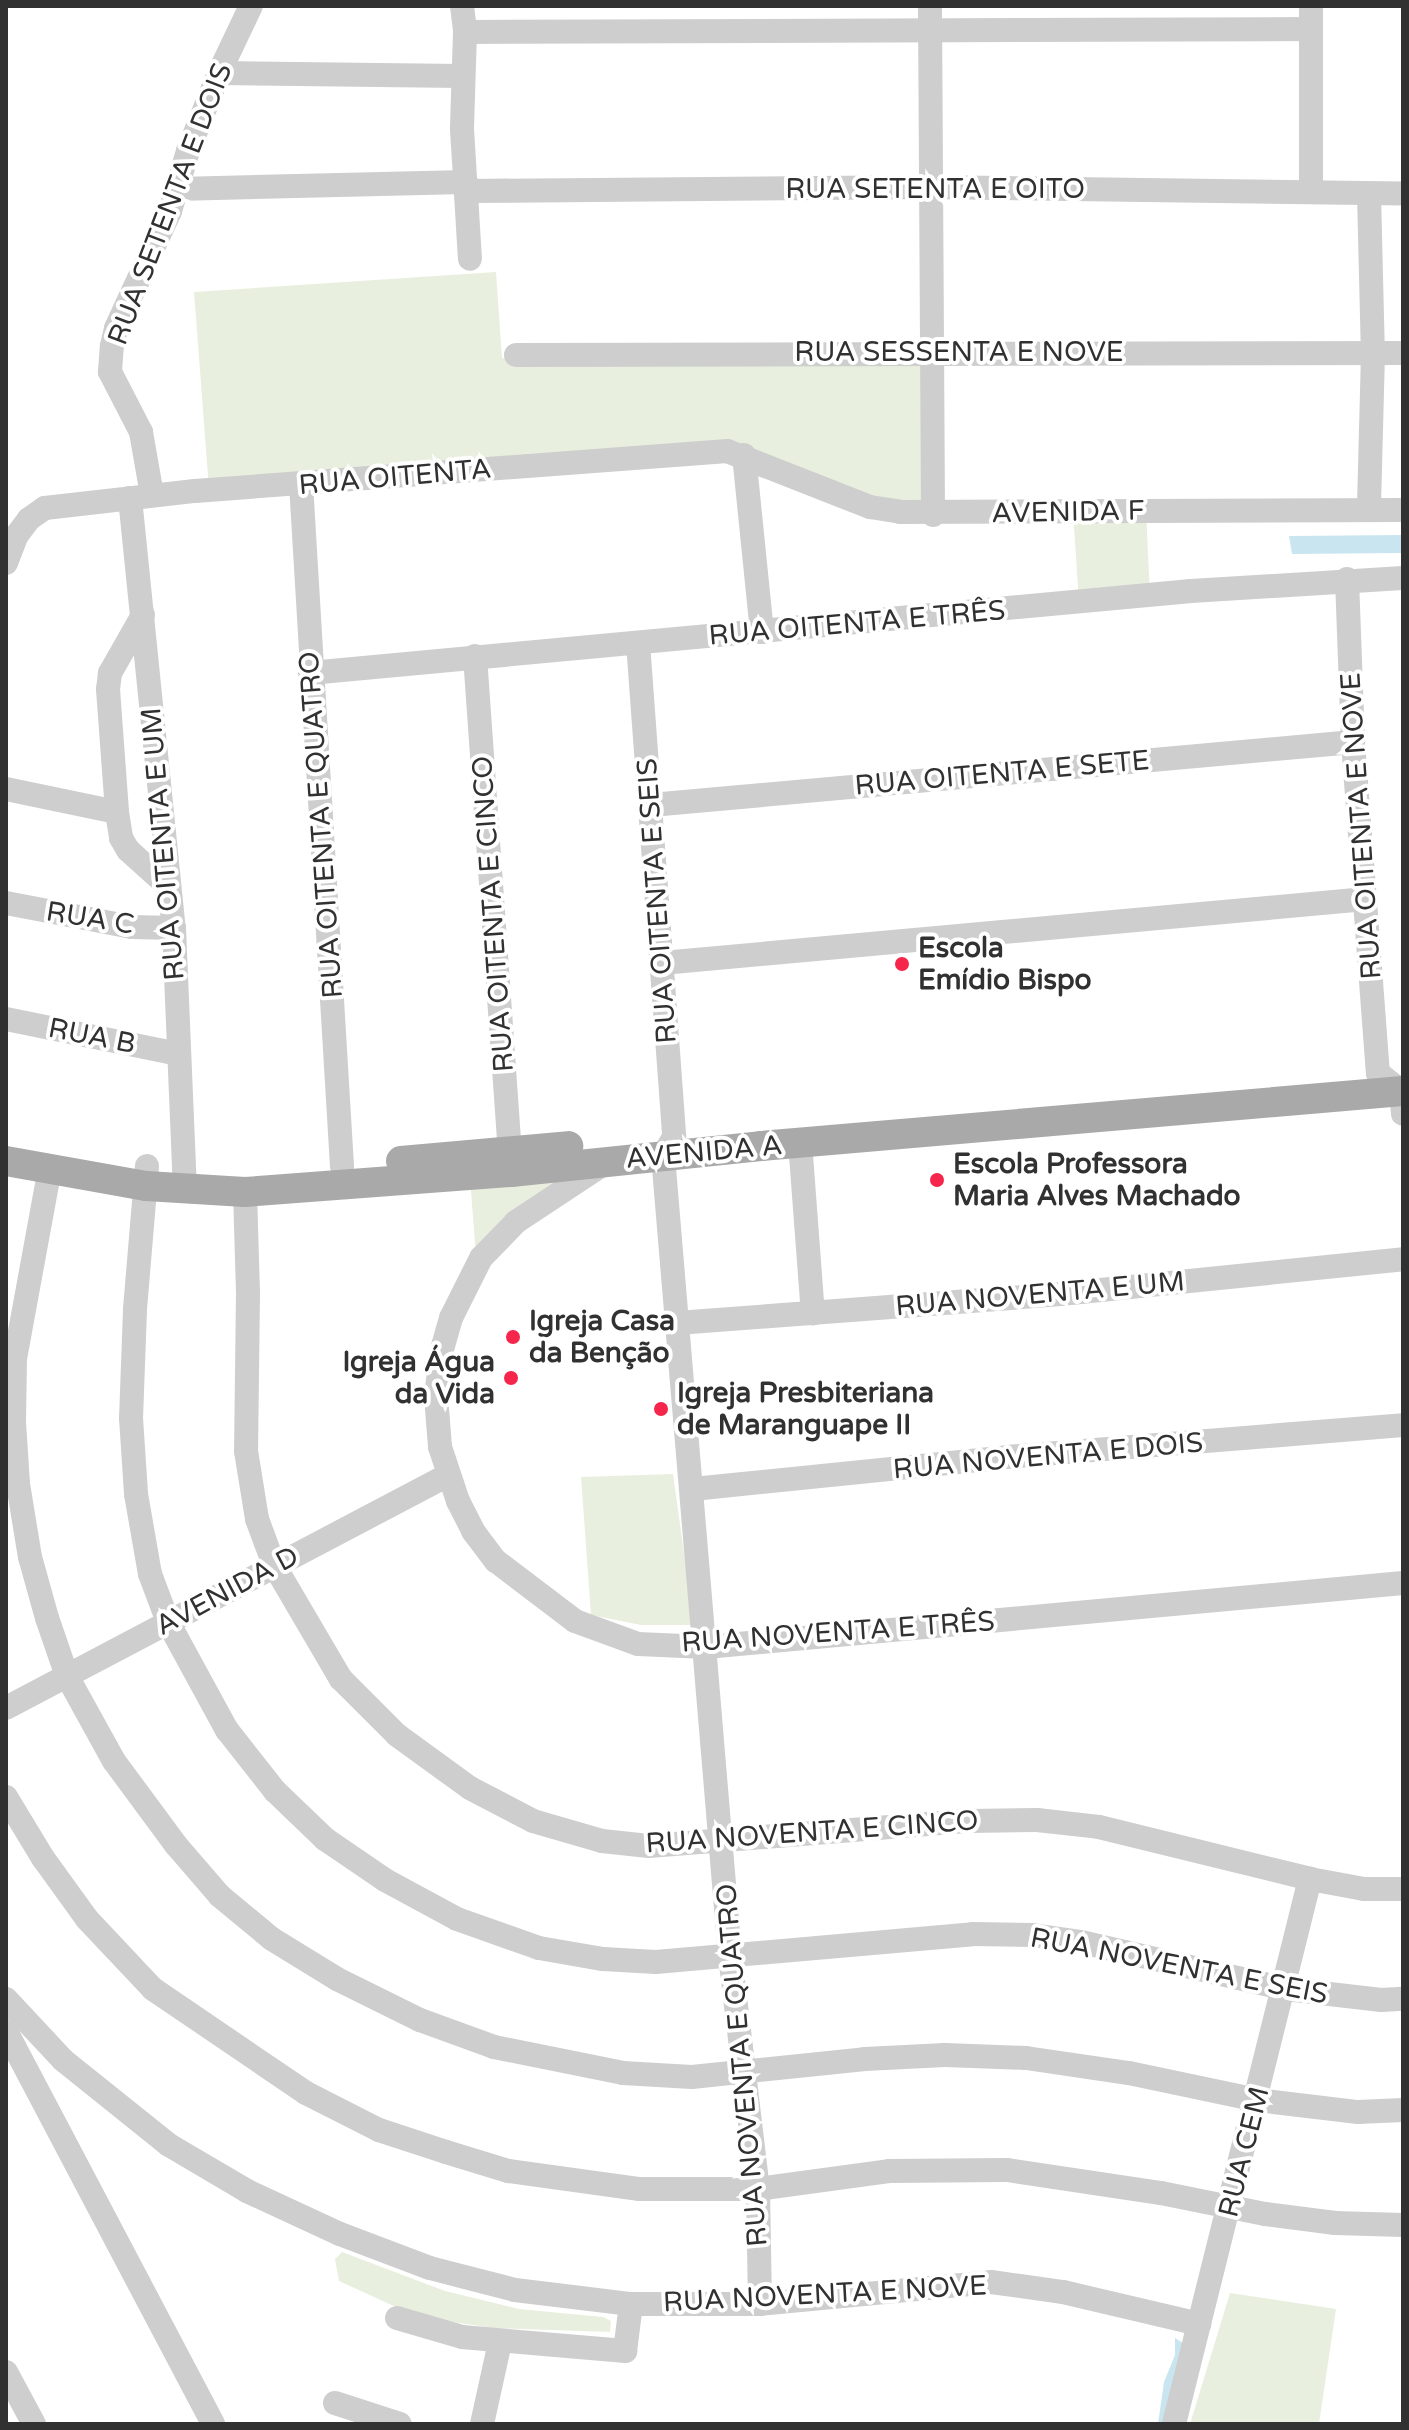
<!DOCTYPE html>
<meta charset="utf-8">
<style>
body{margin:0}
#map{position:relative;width:1409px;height:2430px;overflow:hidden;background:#fff;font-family:"Varela Round",sans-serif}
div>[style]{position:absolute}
.green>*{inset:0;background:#e9efde}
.water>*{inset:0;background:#c9e5f0}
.minor>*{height:24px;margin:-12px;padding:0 12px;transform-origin:12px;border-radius:12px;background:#cecece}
.major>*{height:30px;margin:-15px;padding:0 15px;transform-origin:15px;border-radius:15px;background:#a9a9a9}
.dots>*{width:22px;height:22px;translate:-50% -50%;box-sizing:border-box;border:4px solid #fff;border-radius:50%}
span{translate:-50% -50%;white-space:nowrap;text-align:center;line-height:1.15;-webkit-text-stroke:8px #fff;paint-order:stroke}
.street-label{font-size:28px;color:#313131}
.poi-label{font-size:28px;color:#313131;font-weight:700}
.left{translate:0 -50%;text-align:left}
.right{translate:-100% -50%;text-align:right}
.frame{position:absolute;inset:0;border:8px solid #313131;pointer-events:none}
</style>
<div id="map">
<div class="green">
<i style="clip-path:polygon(496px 272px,502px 358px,931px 356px,930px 514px,734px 451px,209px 489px,194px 292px)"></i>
<i style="clip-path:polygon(1146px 511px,1150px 595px,1079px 602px,1073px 512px)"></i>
<i style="clip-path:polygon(603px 1162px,476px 1257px,470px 1178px)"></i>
<i style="clip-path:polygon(673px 1474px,694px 1625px,641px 1625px,591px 1615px,581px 1477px)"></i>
<i style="clip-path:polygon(342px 2252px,445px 2291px,519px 2309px,603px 2317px,611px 2321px,610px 2332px,494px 2328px,446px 2321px,396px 2307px,339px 2281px,335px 2259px)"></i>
<i style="clip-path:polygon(1230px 2293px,1336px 2309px,1319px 2424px,1190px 2424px)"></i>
</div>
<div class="water">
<i style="clip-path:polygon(1403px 535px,1403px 553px,1292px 554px,1289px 536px)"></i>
<i style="clip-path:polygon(1175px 2338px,1183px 2343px,1163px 2424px,1158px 2424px,1164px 2382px,1175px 2355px)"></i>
</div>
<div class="minor">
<i style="left:462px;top:6px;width:26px;rotate:83deg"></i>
<i style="left:465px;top:32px;width:97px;rotate:91.8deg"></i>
<i style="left:462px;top:129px;width:130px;rotate:86.5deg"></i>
<i style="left:930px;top:6px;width:509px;rotate:89.66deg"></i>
<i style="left:1311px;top:6px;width:186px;rotate:90deg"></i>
<i style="left:465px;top:32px;width:845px;rotate:-0.2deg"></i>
<i style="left:219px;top:73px;width:243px;rotate:0.7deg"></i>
<i style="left:177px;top:189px;width:289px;rotate:-1.4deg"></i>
<i style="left:467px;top:191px;width:463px;rotate:-0.5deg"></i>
<i style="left:930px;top:187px;width:473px;rotate:0.8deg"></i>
<i style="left:1369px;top:194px;width:159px;rotate:88.6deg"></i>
<i style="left:1373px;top:353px;width:157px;rotate:91.5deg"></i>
<i style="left:516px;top:355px;width:887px;rotate:-0.13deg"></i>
<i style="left:744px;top:455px;width:178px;rotate:84.2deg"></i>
<i style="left:301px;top:484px;width:684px;rotate:86.56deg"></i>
<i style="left:152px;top:495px;width:64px;rotate:-99.9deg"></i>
<i style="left:141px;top:432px;width:68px;rotate:-117.3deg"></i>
<i style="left:110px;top:372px;width:26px;rotate:-86deg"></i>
<i style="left:112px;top:346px;width:18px;rotate:-77deg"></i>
<i style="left:116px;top:328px;width:129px;rotate:-65.2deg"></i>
<i style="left:170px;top:211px;width:63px;rotate:-73.3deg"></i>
<i style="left:188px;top:151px;width:84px;rotate:-68.3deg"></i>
<i style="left:219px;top:73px;width:74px;rotate:-64.5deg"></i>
<i style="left:130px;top:498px;width:432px;rotate:84.2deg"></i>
<i style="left:174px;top:928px;width:263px;rotate:87.6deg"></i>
<i style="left:6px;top:563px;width:30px;rotate:-69deg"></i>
<i style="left:17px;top:535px;width:20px;rotate:-53deg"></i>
<i style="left:29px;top:519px;width:19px;rotate:-35deg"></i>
<i style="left:45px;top:508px;width:151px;rotate:-6.5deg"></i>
<i style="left:195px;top:491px;width:534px;rotate:-4.3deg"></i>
<i style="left:727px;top:451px;width:154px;rotate:21.4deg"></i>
<i style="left:870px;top:507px;width:30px;rotate:9deg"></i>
<i style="left:900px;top:512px;width:503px;rotate:-0.23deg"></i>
<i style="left:1347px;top:579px;width:163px;rotate:87.9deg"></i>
<i style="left:1353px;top:742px;width:332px;rotate:85.7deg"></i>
<i style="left:1378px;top:1073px;width:29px;rotate:38deg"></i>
<i style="left:1401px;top:1091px;width:23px;rotate:85deg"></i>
<i style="left:143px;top:615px;width:67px;rotate:119.6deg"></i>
<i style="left:110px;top:673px;width:16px;rotate:97deg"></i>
<i style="left:108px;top:689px;width:123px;rotate:85.8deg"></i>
<i style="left:117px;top:812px;width:26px;rotate:81deg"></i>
<i style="left:121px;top:838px;width:14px;rotate:60deg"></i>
<i style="left:128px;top:850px;width:55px;rotate:42.1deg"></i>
<i style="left:638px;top:643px;width:495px;rotate:85.8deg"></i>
<i style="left:674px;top:1137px;width:22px;rotate:120deg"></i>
<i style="left:663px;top:1156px;width:802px;rotate:85.21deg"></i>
<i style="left:730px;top:1955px;width:236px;rotate:83.2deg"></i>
<i style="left:758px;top:2189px;width:115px;rotate:89deg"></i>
<i style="left:475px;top:656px;width:513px;rotate:85.98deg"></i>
<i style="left:310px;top:673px;width:885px;rotate:-5.32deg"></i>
<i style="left:1191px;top:591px;width:212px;rotate:-3.5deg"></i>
<i style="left:6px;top:789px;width:113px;rotate:11.7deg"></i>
<i style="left:651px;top:805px;width:705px;rotate:-5.13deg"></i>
<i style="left:6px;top:903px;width:128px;rotate:10.8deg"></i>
<i style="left:132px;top:927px;width:42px;rotate:1.4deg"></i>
<i style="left:662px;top:963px;width:707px;rotate:-5.19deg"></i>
<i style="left:6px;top:1019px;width:176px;rotate:11.5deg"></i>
<i style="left:800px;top:1142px;width:172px;rotate:85.7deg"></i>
<i style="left:605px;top:1163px;width:107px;rotate:146.5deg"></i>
<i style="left:516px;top:1222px;width:50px;rotate:134.2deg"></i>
<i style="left:481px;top:1258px;width:67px;rotate:116.6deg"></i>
<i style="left:451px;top:1318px;width:32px;rotate:106deg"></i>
<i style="left:442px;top:1349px;width:47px;rotate:97.3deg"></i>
<i style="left:436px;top:1396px;width:51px;rotate:85.5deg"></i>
<i style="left:440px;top:1447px;width:57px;rotate:71.6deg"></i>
<i style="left:458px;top:1501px;width:34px;rotate:63deg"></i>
<i style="left:473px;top:1531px;width:38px;rotate:53deg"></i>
<i style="left:496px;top:1561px;width:99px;rotate:37.2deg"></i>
<i style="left:575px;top:1621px;width:67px;rotate:20.1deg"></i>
<i style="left:638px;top:1644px;width:68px;rotate:2.5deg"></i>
<i style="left:706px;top:1647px;width:700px;rotate:-5.25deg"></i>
<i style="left:147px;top:1166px;width:144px;rotate:94.8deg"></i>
<i style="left:135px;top:1310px;width:108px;rotate:92.1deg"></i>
<i style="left:131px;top:1418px;width:76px;rotate:86.2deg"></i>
<i style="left:136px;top:1494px;width:81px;rotate:80.1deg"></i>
<i style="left:150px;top:1574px;width:51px;rotate:69.4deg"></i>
<i style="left:168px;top:1622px;width:123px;rotate:61.4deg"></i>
<i style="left:227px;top:1730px;width:78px;rotate:51.8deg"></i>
<i style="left:275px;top:1791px;width:69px;rotate:43.8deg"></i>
<i style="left:325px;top:1839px;width:73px;rotate:34.3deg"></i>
<i style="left:385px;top:1880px;width:82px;rotate:28.4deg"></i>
<i style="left:457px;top:1919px;width:87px;rotate:19.5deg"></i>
<i style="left:539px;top:1948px;width:65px;rotate:9.8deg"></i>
<i style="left:603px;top:1959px;width:53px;rotate:3.2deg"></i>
<i style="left:656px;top:1962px;width:318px;rotate:-5deg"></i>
<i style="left:973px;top:1934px;width:60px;rotate:1deg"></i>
<i style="left:1033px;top:1935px;width:49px;rotate:8.3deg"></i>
<i style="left:1081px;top:1942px;width:210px;rotate:12.9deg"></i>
<i style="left:1286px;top:1989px;width:96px;rotate:6.6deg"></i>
<i style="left:1381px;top:2000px;width:22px;rotate:-3deg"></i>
<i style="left:50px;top:1168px;width:193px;rotate:100.4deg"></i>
<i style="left:15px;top:1358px;width:64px;rotate:90.9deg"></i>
<i style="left:14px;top:1422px;width:62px;rotate:86.3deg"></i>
<i style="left:18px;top:1484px;width:74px;rotate:80.7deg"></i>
<i style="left:30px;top:1557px;width:63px;rotate:74.4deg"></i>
<i style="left:47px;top:1618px;width:61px;rotate:71deg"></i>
<i style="left:67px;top:1676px;width:97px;rotate:61.1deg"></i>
<i style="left:114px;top:1761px;width:104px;rotate:53.6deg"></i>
<i style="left:176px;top:1845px;width:67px;rotate:49.2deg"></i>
<i style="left:220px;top:1896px;width:67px;rotate:39.6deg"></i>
<i style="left:272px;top:1939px;width:76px;rotate:31.6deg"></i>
<i style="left:337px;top:1979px;width:93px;rotate:26.3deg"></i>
<i style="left:420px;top:2020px;width:79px;rotate:20deg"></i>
<i style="left:494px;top:2047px;width:132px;rotate:11.4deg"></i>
<i style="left:623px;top:2073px;width:69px;rotate:3.3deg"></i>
<i style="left:692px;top:2077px;width:174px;rotate:-5.9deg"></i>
<i style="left:865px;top:2059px;width:80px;rotate:-2.9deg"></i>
<i style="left:945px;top:2055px;width:81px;rotate:2.1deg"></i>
<i style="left:1026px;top:2058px;width:104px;rotate:8.3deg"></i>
<i style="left:1129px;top:2073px;width:131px;rotate:11.9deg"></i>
<i style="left:1257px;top:2100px;width:102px;rotate:6.8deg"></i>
<i style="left:1358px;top:2112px;width:45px;rotate:-2.5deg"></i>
<i style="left:245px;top:1192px;width:100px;rotate:88.3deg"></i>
<i style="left:248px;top:1292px;width:159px;rotate:90.7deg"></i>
<i style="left:246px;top:1451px;width:69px;rotate:80.8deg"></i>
<i style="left:257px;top:1519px;width:49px;rotate:69.7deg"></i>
<i style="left:274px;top:1565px;width:132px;rotate:59.6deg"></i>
<i style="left:341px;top:1679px;width:79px;rotate:45deg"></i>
<i style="left:397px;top:1735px;width:90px;rotate:36deg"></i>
<i style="left:470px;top:1788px;width:71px;rotate:27.6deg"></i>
<i style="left:533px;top:1821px;width:72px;rotate:16.2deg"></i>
<i style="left:602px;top:1841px;width:47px;rotate:6.1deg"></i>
<i style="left:649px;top:1846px;width:321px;rotate:-4.5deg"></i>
<i style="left:969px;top:1821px;width:68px;rotate:-0.8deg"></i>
<i style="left:1037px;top:1820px;width:62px;rotate:6.4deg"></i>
<i style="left:1099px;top:1827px;width:217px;rotate:13.8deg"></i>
<i style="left:1310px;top:1879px;width:55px;rotate:10.5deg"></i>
<i style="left:1364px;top:1889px;width:39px"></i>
<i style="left:677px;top:1323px;width:385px;rotate:-4.3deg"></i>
<i style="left:1061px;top:1294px;width:344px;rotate:-5.8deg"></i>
<i style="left:693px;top:1489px;width:316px;rotate:-5.8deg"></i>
<i style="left:1007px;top:1457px;width:397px;rotate:-4.6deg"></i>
<i style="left:6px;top:1708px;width:500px;rotate:-27.8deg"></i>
<i style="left:6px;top:1797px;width:71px;rotate:58.8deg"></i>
<i style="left:43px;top:1858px;width:75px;rotate:54.2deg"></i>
<i style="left:87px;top:1919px;width:96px;rotate:46.7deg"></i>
<i style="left:153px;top:1989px;width:185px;rotate:34.2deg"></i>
<i style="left:306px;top:2093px;width:82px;rotate:26.9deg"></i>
<i style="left:379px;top:2130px;width:71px;rotate:18.2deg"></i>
<i style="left:446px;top:2152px;width:65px;rotate:17deg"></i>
<i style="left:508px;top:2171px;width:133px;rotate:7.8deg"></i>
<i style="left:640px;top:2189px;width:118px"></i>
<i style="left:758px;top:2189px;width:132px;rotate:-7.8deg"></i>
<i style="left:889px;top:2171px;width:118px;rotate:-0.5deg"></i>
<i style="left:1007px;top:2170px;width:156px;rotate:8.5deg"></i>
<i style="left:1161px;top:2193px;width:106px;rotate:11.4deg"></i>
<i style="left:1265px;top:2214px;width:71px;rotate:7.3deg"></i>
<i style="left:1335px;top:2223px;width:68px;rotate:1.7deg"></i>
<i style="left:6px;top:1999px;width:83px;rotate:46.9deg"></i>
<i style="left:63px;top:2060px;width:136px;rotate:38.7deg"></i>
<i style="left:169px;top:2145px;width:91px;rotate:30.5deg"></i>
<i style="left:247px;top:2191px;width:102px;rotate:24.8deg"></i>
<i style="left:340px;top:2234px;width:96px;rotate:20.7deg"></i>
<i style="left:430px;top:2268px;width:88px;rotate:14.5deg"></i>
<i style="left:515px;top:2290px;width:117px;rotate:6.9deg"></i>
<i style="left:631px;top:2304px;width:129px"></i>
<i style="left:760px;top:2304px;width:232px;rotate:-5.4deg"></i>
<i style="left:991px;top:2282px;width:73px;rotate:7.9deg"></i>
<i style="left:1063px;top:2292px;width:140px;rotate:13.2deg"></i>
<i style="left:6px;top:2031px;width:444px;rotate:62.2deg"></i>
<i style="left:397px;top:2318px;width:68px;rotate:16.3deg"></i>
<i style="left:462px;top:2337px;width:164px;rotate:4.9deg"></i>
<i style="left:625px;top:2351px;width:47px;rotate:-82.7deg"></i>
<i style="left:6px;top:2372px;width:59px;rotate:61.7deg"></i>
<i style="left:335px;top:2403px;width:68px;rotate:17.9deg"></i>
<i style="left:482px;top:2424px;width:84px;rotate:-77.6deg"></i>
<i style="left:1174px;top:2424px;width:562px;rotate:-75.99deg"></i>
</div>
<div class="major">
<i style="left:6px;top:1161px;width:142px;rotate:10.1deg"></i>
<i style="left:146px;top:1186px;width:99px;rotate:3.5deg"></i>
<i style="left:245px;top:1192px;width:267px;rotate:-4.3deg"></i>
<i style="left:511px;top:1172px;width:251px;rotate:-5.9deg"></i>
<i style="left:761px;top:1146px;width:644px;rotate:-4.9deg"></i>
<i style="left:401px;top:1161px;width:168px;rotate:-5.1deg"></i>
</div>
<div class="dots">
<i style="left:902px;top:964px;background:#f5254c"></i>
<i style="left:937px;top:1180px;background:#f5254c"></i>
<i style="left:513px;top:1337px;background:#f5254c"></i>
<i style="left:511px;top:1378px;background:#f5254c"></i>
<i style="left:661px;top:1409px;background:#f5254c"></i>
</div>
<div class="street-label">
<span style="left:935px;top:189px">RUA SETENTA E OITO</span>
<span style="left:170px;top:204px;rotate:-69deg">RUA SETENTA E DOIS</span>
<span style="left:959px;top:352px">RUA SESSENTA E NOVE</span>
<span style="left:395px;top:477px;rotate:-5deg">RUA OITENTA</span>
<span style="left:1068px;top:512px;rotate:-1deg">AVENIDA F</span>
<span style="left:857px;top:623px;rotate:-5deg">RUA OITENTA E TRÊS</span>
<span style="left:1002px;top:773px;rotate:-5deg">RUA OITENTA E SETE</span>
<span style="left:321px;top:825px;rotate:-94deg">RUA OITENTA E QUATRO</span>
<span style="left:1361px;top:826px;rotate:-94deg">RUA OITENTA E NOVE</span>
<span style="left:163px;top:844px;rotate:-95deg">RUA OITENTA E UM</span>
<span style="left:657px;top:901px;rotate:-94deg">RUA OITENTA E SEIS</span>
<span style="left:493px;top:914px;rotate:-94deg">RUA OITENTA E CINCO</span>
<span style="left:90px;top:918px;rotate:9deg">RUA C</span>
<span style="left:92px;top:1036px;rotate:11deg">RUA B</span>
<span style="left:704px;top:1152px;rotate:-5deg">AVENIDA A</span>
<span style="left:1040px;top:1294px;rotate:-5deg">RUA NOVENTA E UM</span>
<span style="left:1048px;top:1456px;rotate:-5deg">RUA NOVENTA E DOIS</span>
<span style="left:227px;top:1591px;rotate:-28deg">AVENIDA D</span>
<span style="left:838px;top:1632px;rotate:-4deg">RUA NOVENTA E TRÊS</span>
<span style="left:812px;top:1832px;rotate:-4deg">RUA NOVENTA E CINCO</span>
<span style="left:1179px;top:1966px;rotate:11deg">RUA NOVENTA E SEIS</span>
<span style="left:742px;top:2065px;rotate:-95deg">RUA NOVENTA E QUATRO</span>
<span style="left:1244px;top:2152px;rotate:-76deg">RUA CEM</span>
<span style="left:825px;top:2294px;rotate:-3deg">RUA NOVENTA E NOVE</span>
</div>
<div class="poi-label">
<span class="left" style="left:918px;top:964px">Escola<br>Emídio Bispo</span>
<span class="left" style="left:953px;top:1180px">Escola Professora<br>Maria Alves Machado</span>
<span class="left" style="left:529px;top:1337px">Igreja Casa<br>da Benção</span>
<span class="right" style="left:495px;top:1378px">Igreja Água<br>da Vida</span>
<span class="left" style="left:677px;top:1409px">Igreja Presbiteriana<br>de Maranguape II</span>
</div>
<div class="frame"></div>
</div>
